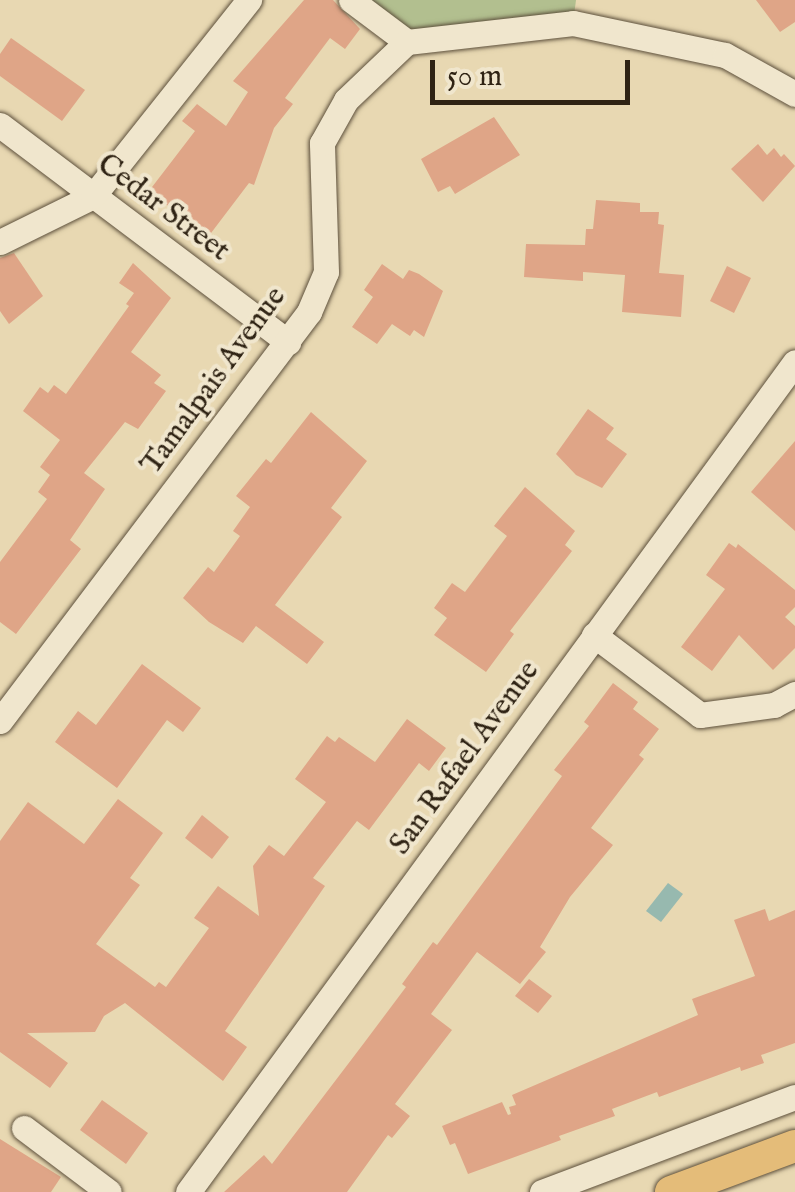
<!DOCTYPE html>
<style>
body{margin:0}
#map{position:relative;width:795px;height:1192px;overflow:hidden;background:#e8d8b2;font-family:"IM FELL English",serif}
div>[style]{position:absolute}
.green>*{inset:0;background:#b2bf8f}
.water>*{inset:0;background:#97b9af}
.building>*{inset:0;background:#dfa587}
.roads{filter:drop-shadow(0 0 2px #5d503c) drop-shadow(0 0 2px #5d503c)}
.minor>*{height:25px;margin:-12.5px;padding:0 12.5px;transform-origin:12.5px;border-radius:12.5px;background:#f0e6cd}
.major>*{height:32px;margin:-16px;padding:0 16px;transform-origin:16px;border-radius:16px;background:#e4bc79}
span{translate:-50% -50%;white-space:nowrap;text-align:center;line-height:1.15;-webkit-text-stroke:8px #f0e6cd;paint-order:stroke}
.street-label{font-size:30px;color:#2f2314}
.scale{position:absolute;left:430px;top:60px;width:200px;height:45px;box-sizing:border-box;border:5px solid #2f2314;border-top:0;padding-left:12px;font-size:30px;line-height:35px;white-space:nowrap;color:#2f2314;-webkit-text-stroke:8px #f0e6cd;paint-order:stroke}
</style>
<div id="map">
<div class="green">
<i style="clip-path:polygon(351px 0,576px 0,573px 23px,407px 42px)"></i>
</div>
<div class="water">
<i style="clip-path:polygon(668px 883px,683px 894px,661px 922px,646px 911px)"></i>
</div>
<div class="building">
<i style="clip-path:polygon(304px 0,333px 0,360px 29px,345px 49px,330px 38px,285px 98px,293px 104px,274px 128px,254px 185px,249px 183px,208px 237px,149px 191px,195px 131px,182px 121px,197px 104px,226px 126px,248px 92px,233px 81px)"></i>
<i style="clip-path:polygon(756px 0,795px 0,795px 22px,780px 32px)"></i>
<i style="clip-path:polygon(11px 38px,85px 90px,62px 121px,0 76px,0 54px)"></i>
<i style="clip-path:polygon(494px 117px,520px 155px,455px 194px,450px 186px,438px 192px,421px 159px)"></i>
<i style="clip-path:polygon(758px 144px,767px 155px,774px 148px,781px 157px,784px 154px,795px 166px,763px 202px,731px 169px)"></i>
<i style="clip-path:polygon(596px 200px,640px 203px,640px 212px,659px 212px,658px 224px,664px 225px,659px 273px,684px 275px,681px 317px,622px 312px,625px 275px,583px 272px,583px 281px,524px 277px,526px 244px,585px 245px,586px 229px,593px 229px)"></i>
<i style="clip-path:polygon(14px 253px,43px 296px,9px 324px,0 311px,0 258px)"></i>
<i style="clip-path:polygon(133px 263px,171px 298px,131px 352px,161px 375px,154px 383px,166px 391px,138px 429px,125px 422px,84px 473px,105px 489px,70px 540px,81px 549px,16px 634px,0 622px,0 562px,47px 499px,38px 492px,50px 475px,40px 467px,60px 440px,23px 411px,40px 387px,48px 393px,54px 385px,66px 394px,129px 306px,126px 304px,134px 293px,119px 283px)"></i>
<i style="clip-path:polygon(382px 264px,403px 279px,409px 270px,419px 274px,443px 291px,424px 337px,414px 330px,410px 336px,392px 324px,377px 344px,352px 327px,373px 297px,364px 290px)"></i>
<i style="clip-path:polygon(727px 266px,751px 278px,734px 313px,710px 301px)"></i>
<i style="clip-path:polygon(588px 409px,614px 428px,606px 439px,627px 454px,602px 488px,576px 475px,556px 454px)"></i>
<i style="clip-path:polygon(311px 412px,367px 461px,331px 508px,342px 517px,275px 605px,324px 642px,307px 664px,256px 626px,243px 643px,209px 622px,183px 598px,208px 567px,214px 572px,240px 536px,233px 531px,250px 507px,236px 496px,266px 459px,271px 463px)"></i>
<i style="clip-path:polygon(795px 441px,795px 531px,751px 492px)"></i>
<i style="clip-path:polygon(525px 487px,575px 531px,565px 545px,572px 551px,510px 631px,514px 634px,486px 672px,434px 635px,447px 618px,434px 608px,452px 583px,465px 592px,507px 536px,494px 526px)"></i>
<i style="clip-path:polygon(729px 543px,736px 548px,738px 544px,795px 590px,795px 607px,785px 617px,795px 626px,795px 648px,773px 670px,739px 635px,712px 671px,681px 647px,725px 589px,706px 575px)"></i>
<i style="clip-path:polygon(142px 664px,201px 708px,183px 732px,167px 720px,117px 788px,55px 742px,78px 711px,96px 725px)"></i>
<i style="clip-path:polygon(613px 683px,638px 702px,633px 709px,659px 729px,639px 755px,644px 759px,591px 828px,613px 845px,570px 897px,540px 947px,546px 952px,520px 984px,477px 952px,431px 1014px,452px 1030px,395px 1104px,410px 1116px,392px 1138px,388px 1135px,347px 1192px,224px 1192px,264px 1155px,272px 1164px,364px 1043px,406px 987px,402px 984px,433px 942px,437px 945px,562px 776px,554px 770px,589px 726px,584px 722px)"></i>
<i style="clip-path:polygon(407px 719px,446px 748px,429px 771px,419px 763px,369px 830px,357px 821px,313px 878px,325px 886px,225px 1031px,247px 1047px,223px 1081px,125px 1003px,104px 1016px,95px 1032px,27px 1033px,68px 1063px,50px 1088px,0 1052px,0 841px,28px 802px,84px 844px,118px 799px,163px 833px,130px 878px,140px 885px,96px 944px,155px 987px,159px 982px,166px 987px,209px 928px,194px 918px,218px 886px,259px 916px,253px 866px,269px 845px,284px 856px,326px 802px,295px 779px,327px 736px,335px 742px,339px 737px,375px 762px)"></i>
<i style="clip-path:polygon(202px 815px,229px 837px,212px 859px,185px 838px)"></i>
<i style="clip-path:polygon(765px 909px,769px 921px,795px 910px,795px 1043px,761px 1055px,764px 1063px,741px 1071px,740px 1067px,659px 1097px,657px 1092px,612px 1109px,615px 1116px,559px 1136px,561px 1140px,468px 1174px,455px 1143px,450px 1145px,442px 1126px,502px 1102px,508px 1115px,511px 1114px,509px 1107px,516px 1105px,512px 1095px,698px 1015px,692px 999px,755px 976px,734px 920px)"></i>
<i style="clip-path:polygon(529px 979px,552px 996px,538px 1013px,515px 996px)"></i>
<i style="clip-path:polygon(102px 1100px,148px 1133px,126px 1164px,80px 1130px)"></i>
<i style="clip-path:polygon(0 1139px,61px 1177px,51px 1192px,0 1192px)"></i>
</div>
<div class="roads">
<div class="minor">
<i style="left:351px;top:0;width:70px;rotate:36.9deg"></i>
<i style="left:0;top:125px;width:361px;rotate:37deg"></i>
<i style="left:0;top:242px;width:104px;rotate:-26.3deg"></i>
<i style="left:93px;top:196px;width:251px;rotate:-51.5deg"></i>
<i style="left:594px;top:635px;width:133px;rotate:37deg"></i>
<i style="left:700px;top:715px;width:75px;rotate:-7.7deg"></i>
<i style="left:774px;top:705px;width:24px;rotate:-28deg"></i>
<i style="left:0;top:721px;width:513px;rotate:-52.93deg"></i>
<i style="left:309px;top:312px;width:43px;rotate:-67deg"></i>
<i style="left:326px;top:272px;width:129px;rotate:-91.8deg"></i>
<i style="left:322px;top:143px;width:49px;rotate:-60.8deg"></i>
<i style="left:346px;top:100px;width:84px;rotate:-43.6deg"></i>
<i style="left:407px;top:42px;width:167px;rotate:-6.5deg"></i>
<i style="left:573px;top:23px;width:155px;rotate:11.9deg"></i>
<i style="left:725px;top:55px;width:80px;rotate:29.1deg"></i>
<i style="left:24px;top:1128px;width:106px;rotate:37deg"></i>
<i style="left:188px;top:1192px;width:1028px;rotate:-53.82deg"></i>
<i style="left:542px;top:1192px;width:270px;rotate:-20.6deg"></i>
</div>
<div class="major">
<i style="left:671px;top:1192px;width:132px;rotate:-20.4deg"></i>
</div>
</div>
<div class="street-label">
<span style="left:163px;top:208px;rotate:37deg">Cedar Street</span>
<span style="left:214px;top:381px;rotate:-54deg">Tamalpais Avenue</span>
<span style="left:465px;top:758px;rotate:-54deg">San Rafael Avenue</span>
</div>
<div class="scale">50 m</div>
</div>
